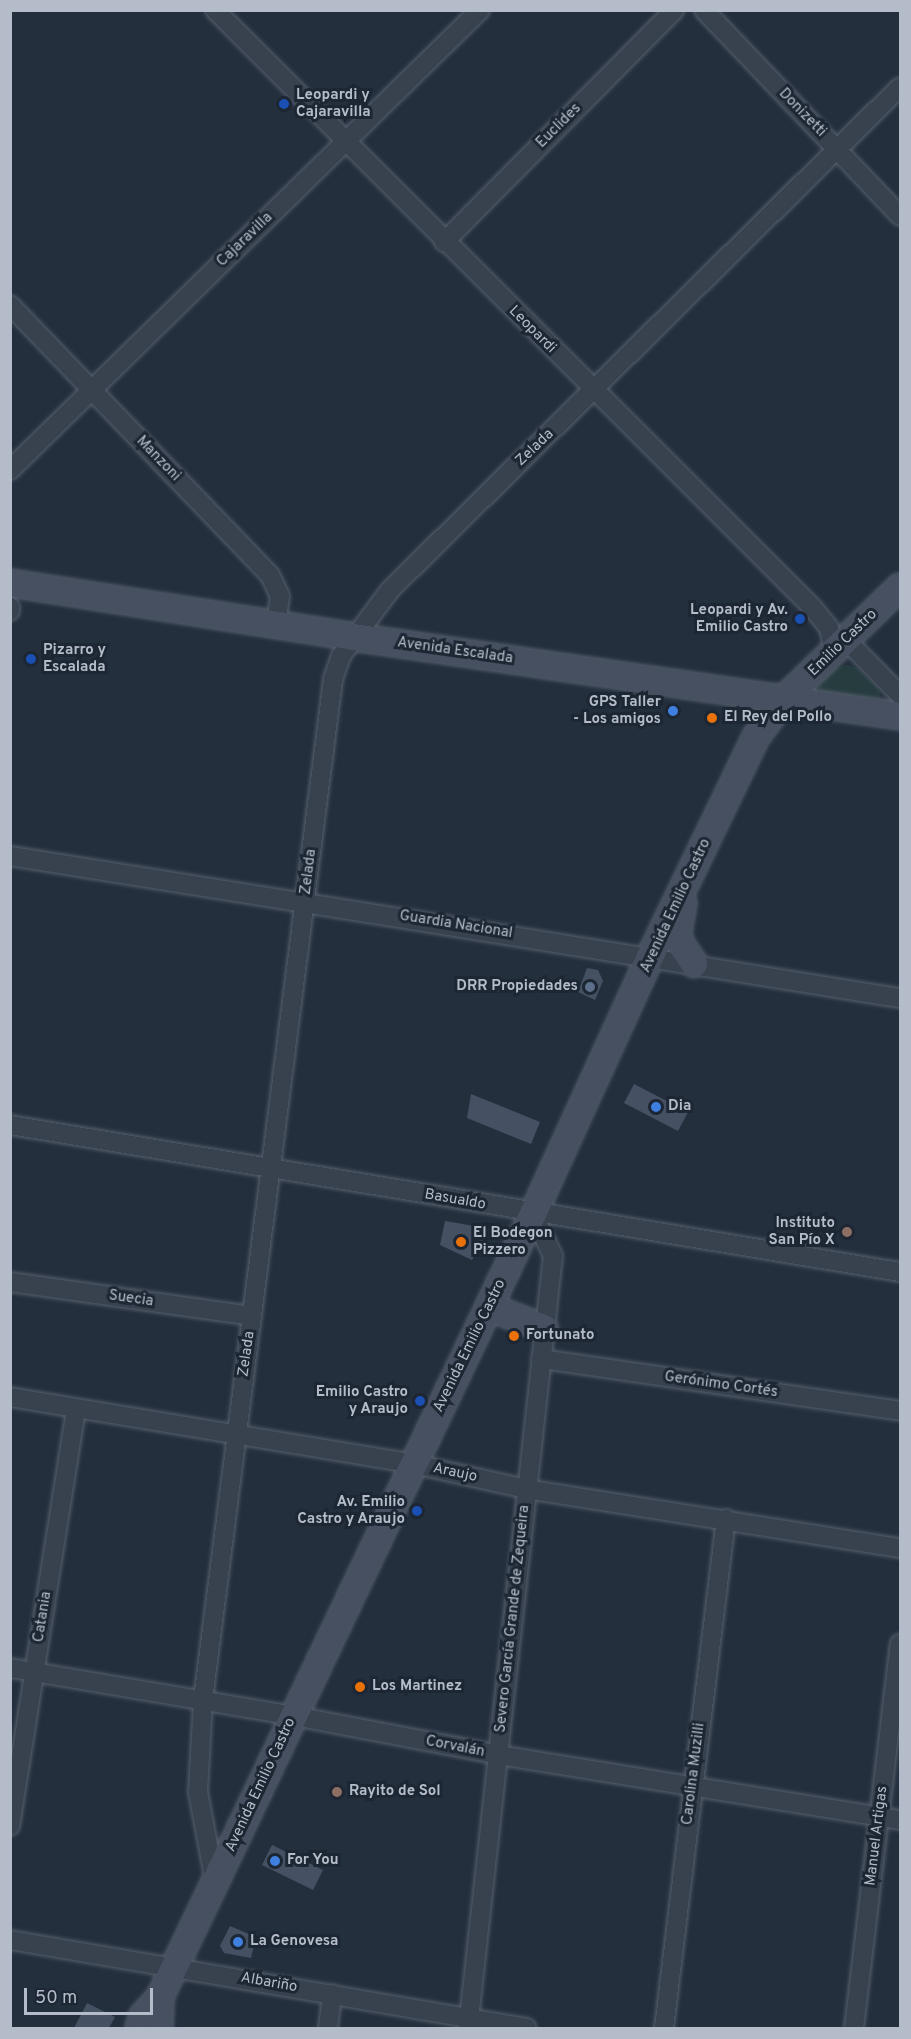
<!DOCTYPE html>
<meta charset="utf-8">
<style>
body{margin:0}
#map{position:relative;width:911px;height:2039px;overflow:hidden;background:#242f3e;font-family:Overpass,sans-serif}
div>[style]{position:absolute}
.green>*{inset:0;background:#263c3f}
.building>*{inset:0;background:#455162}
.roads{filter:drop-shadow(0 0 2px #565f6c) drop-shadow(0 0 2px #565f6c)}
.street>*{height:18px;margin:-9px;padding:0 9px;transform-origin:9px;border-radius:9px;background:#38414e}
.secondary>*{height:26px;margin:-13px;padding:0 13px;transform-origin:13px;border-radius:13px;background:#465061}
.dots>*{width:16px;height:16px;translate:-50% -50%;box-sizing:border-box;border:3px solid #1d2633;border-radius:50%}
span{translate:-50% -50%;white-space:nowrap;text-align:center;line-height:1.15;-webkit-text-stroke:6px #1d2633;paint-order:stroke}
.poi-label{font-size:15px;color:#b4bcc9;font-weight:700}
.left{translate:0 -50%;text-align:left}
.right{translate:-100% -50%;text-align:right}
.street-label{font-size:15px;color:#b4bcc9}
.frame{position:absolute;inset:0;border:12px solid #b4bcc9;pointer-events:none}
.scale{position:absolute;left:24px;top:1988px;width:129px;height:27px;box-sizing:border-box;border:3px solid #b4bcc9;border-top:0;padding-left:8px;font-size:18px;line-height:21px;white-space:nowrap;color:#b4bcc9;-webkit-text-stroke:4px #1d2633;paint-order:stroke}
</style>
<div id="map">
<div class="green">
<i style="clip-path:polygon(847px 665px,858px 668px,877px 687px,881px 692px,879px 699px,821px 692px,818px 686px,822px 680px,835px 668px)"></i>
</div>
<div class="building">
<i style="clip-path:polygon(587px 968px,598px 970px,603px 981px,595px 1000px,578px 992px)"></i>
<i style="clip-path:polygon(634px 1084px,688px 1112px,678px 1131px,624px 1103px)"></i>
<i style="clip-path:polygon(471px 1094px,540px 1122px,531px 1144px,467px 1118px)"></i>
<i style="clip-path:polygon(445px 1221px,474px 1226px,483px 1239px,472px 1260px,440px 1245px)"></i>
<i style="clip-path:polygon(272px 1845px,323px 1870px,313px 1890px,262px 1865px)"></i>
<i style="clip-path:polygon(230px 1926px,256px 1937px,251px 1958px,224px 1953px,220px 1946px)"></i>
<i style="clip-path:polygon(87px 2003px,115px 2017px,109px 2028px,74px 2028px)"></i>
</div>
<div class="roads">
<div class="street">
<i style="left:215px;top:10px;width:844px;rotate:45deg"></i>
<i style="left:812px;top:607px;width:27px;rotate:51deg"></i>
<i style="left:829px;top:628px;width:14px;rotate:78deg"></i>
<i style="left:832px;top:642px;width:15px;rotate:98deg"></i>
<i style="left:704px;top:10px;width:284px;rotate:46.4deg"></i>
<i style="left:444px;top:242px;width:327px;rotate:-45.2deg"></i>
<i style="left:10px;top:305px;width:375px;rotate:46.1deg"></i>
<i style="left:270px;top:575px;width:23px;rotate:65deg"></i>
<i style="left:280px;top:596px;width:28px;rotate:98deg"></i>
<i style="left:10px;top:470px;width:658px;rotate:-44.38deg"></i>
<i style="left:10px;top:607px;width:4px;rotate:90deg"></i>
<i style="left:847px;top:641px;width:76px;rotate:45.5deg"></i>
<i style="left:10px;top:856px;width:901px;rotate:9.07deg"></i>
<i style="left:10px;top:1125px;width:902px;rotate:9.38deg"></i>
<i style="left:10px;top:1282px;width:244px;rotate:8deg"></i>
<i style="left:541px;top:1359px;width:363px;rotate:8.2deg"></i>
<i style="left:10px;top:1397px;width:410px;rotate:9.4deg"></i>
<i style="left:414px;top:1464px;width:115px;rotate:12.6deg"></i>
<i style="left:526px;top:1489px;width:379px;rotate:9deg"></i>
<i style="left:10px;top:1668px;width:289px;rotate:9.6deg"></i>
<i style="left:295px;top:1716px;width:208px;rotate:10.8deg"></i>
<i style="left:499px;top:1755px;width:406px;rotate:9.2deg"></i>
<i style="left:10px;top:1826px;width:423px;rotate:-81deg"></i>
<i style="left:215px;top:1882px;width:92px;rotate:-100.7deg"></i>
<i style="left:198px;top:1792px;width:92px;rotate:-86.9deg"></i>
<i style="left:203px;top:1700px;width:1029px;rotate:-82.74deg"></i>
<i style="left:333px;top:679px;width:24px;rotate:-71deg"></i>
<i style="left:341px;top:656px;width:82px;rotate:-53.4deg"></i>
<i style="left:390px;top:590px;width:716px;rotate:-44.6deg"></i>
<i style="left:10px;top:1940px;width:524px;rotate:9.66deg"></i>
<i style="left:328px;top:2028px;width:34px;rotate:-83deg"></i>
<i style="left:468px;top:2028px;width:777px;rotate:-83.72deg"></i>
<i style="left:553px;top:1256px;width:47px;rotate:-115.5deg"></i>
<i style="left:664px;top:2028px;width:513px;rotate:-83.06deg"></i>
<i style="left:854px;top:2028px;width:387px;rotate:-83.2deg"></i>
</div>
<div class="secondary">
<i style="left:10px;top:583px;width:347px;rotate:8.9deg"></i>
<i style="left:353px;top:637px;width:553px;rotate:8.22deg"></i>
<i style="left:683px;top:903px;width:29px;rotate:100deg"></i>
<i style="left:678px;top:932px;width:11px;rotate:80deg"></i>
<i style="left:680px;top:943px;width:25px;rotate:56deg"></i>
<i style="left:489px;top:1307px;width:59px;rotate:20.9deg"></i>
<i style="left:139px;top:2028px;width:13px;rotate:-72deg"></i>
<i style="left:143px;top:2016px;width:25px;rotate:-48deg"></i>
<i style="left:160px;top:1997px;width:127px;rotate:-64.4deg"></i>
<i style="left:215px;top:1882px;width:740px;rotate:-64.54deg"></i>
<i style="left:533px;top:1214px;width:282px;rotate:-65.5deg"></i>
<i style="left:650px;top:957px;width:244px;rotate:-64.3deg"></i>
<i style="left:756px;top:737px;width:47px;rotate:-53.6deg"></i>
<i style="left:784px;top:699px;width:161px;rotate:-44deg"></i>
<i style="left:159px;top:2028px;width:31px;rotate:-88deg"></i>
</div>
</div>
<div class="dots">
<i style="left:284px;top:104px;background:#1a4fb4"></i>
<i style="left:800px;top:619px;background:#1a4fb4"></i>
<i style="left:31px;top:659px;background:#1a4fb4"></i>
<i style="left:673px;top:711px;background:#3f7fe0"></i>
<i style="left:712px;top:718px;background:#e8710a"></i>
<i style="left:590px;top:987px;background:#5c6f8a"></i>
<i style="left:656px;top:1107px;background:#3f7fe0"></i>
<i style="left:847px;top:1232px;background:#8d6e63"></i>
<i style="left:461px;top:1242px;background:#e8710a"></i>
<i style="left:514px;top:1336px;background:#e8710a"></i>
<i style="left:420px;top:1401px;background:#1a4fb4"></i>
<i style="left:417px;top:1511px;background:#1a4fb4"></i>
<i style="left:360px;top:1687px;background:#e8710a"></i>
<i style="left:337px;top:1792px;background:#8d6e63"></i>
<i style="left:275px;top:1861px;background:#3f7fe0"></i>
<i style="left:238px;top:1942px;background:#3f7fe0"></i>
</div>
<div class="poi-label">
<span class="left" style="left:296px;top:104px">Leopardi y<br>Cajaravilla</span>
<span class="right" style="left:788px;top:619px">Leopardi y Av.<br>Emilio Castro</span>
<span class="left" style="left:43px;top:659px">Pizarro y<br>Escalada</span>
<span class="right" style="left:661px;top:711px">GPS Taller<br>- Los amigos</span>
<span class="left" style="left:724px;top:718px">El Rey del Pollo</span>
<span class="right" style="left:578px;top:987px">DRR Propiedades</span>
<span class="left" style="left:668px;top:1107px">Dia</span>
<span class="right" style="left:835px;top:1232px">Instituto<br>San Pío X</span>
<span class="left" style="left:473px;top:1242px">El Bodegon<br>Pizzero</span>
<span class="left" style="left:526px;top:1336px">Fortunato</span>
<span class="right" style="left:408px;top:1401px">Emilio Castro<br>y Araujo</span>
<span class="right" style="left:405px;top:1511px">Av. Emilio<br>Castro y Araujo</span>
<span class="left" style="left:372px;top:1687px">Los Martinez</span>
<span class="left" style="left:349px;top:1792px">Rayito de Sol</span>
<span class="left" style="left:287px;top:1861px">For You</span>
<span class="left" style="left:250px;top:1942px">La Genovesa</span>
</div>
<div class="street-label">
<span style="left:802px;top:113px;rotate:46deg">Donizetti</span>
<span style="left:559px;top:126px;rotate:-45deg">Euclides</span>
<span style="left:245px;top:240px;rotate:-44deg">Cajaravilla</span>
<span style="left:532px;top:330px;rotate:45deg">Leopardi</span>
<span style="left:535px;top:448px;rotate:-44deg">Zelada</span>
<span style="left:158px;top:459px;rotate:46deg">Manzoni</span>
<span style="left:843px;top:643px;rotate:-44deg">Emilio Castro</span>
<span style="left:455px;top:651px;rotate:8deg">Avenida Escalada</span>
<span style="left:309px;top:872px;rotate:-83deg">Zelada</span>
<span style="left:676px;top:906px;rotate:-65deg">Avenida Emilio Castro</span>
<span style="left:456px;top:925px;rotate:9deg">Guardia Nacional</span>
<span style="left:455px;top:1200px;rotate:10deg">Basualdo</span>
<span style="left:131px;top:1299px;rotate:8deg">Suecia</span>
<span style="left:470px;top:1346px;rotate:-64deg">Avenida Emilio Castro</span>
<span style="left:247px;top:1354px;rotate:-82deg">Zelada</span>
<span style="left:721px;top:1385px;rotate:8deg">Gerónimo Cortés</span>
<span style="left:455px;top:1473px;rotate:12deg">Araujo</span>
<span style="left:43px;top:1617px;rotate:-81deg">Catania</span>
<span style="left:513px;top:1619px;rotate:-84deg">Severo García Grande de Zequeira</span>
<span style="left:455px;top:1747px;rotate:11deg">Corvalán</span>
<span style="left:694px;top:1774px;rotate:-83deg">Carolina Muzilli</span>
<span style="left:261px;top:1785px;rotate:-65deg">Avenida Emilio Castro</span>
<span style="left:877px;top:1836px;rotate:-83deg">Manuel Artigas</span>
<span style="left:269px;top:1983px;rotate:10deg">Albariño</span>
</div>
<div class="frame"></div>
<div class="scale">50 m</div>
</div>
